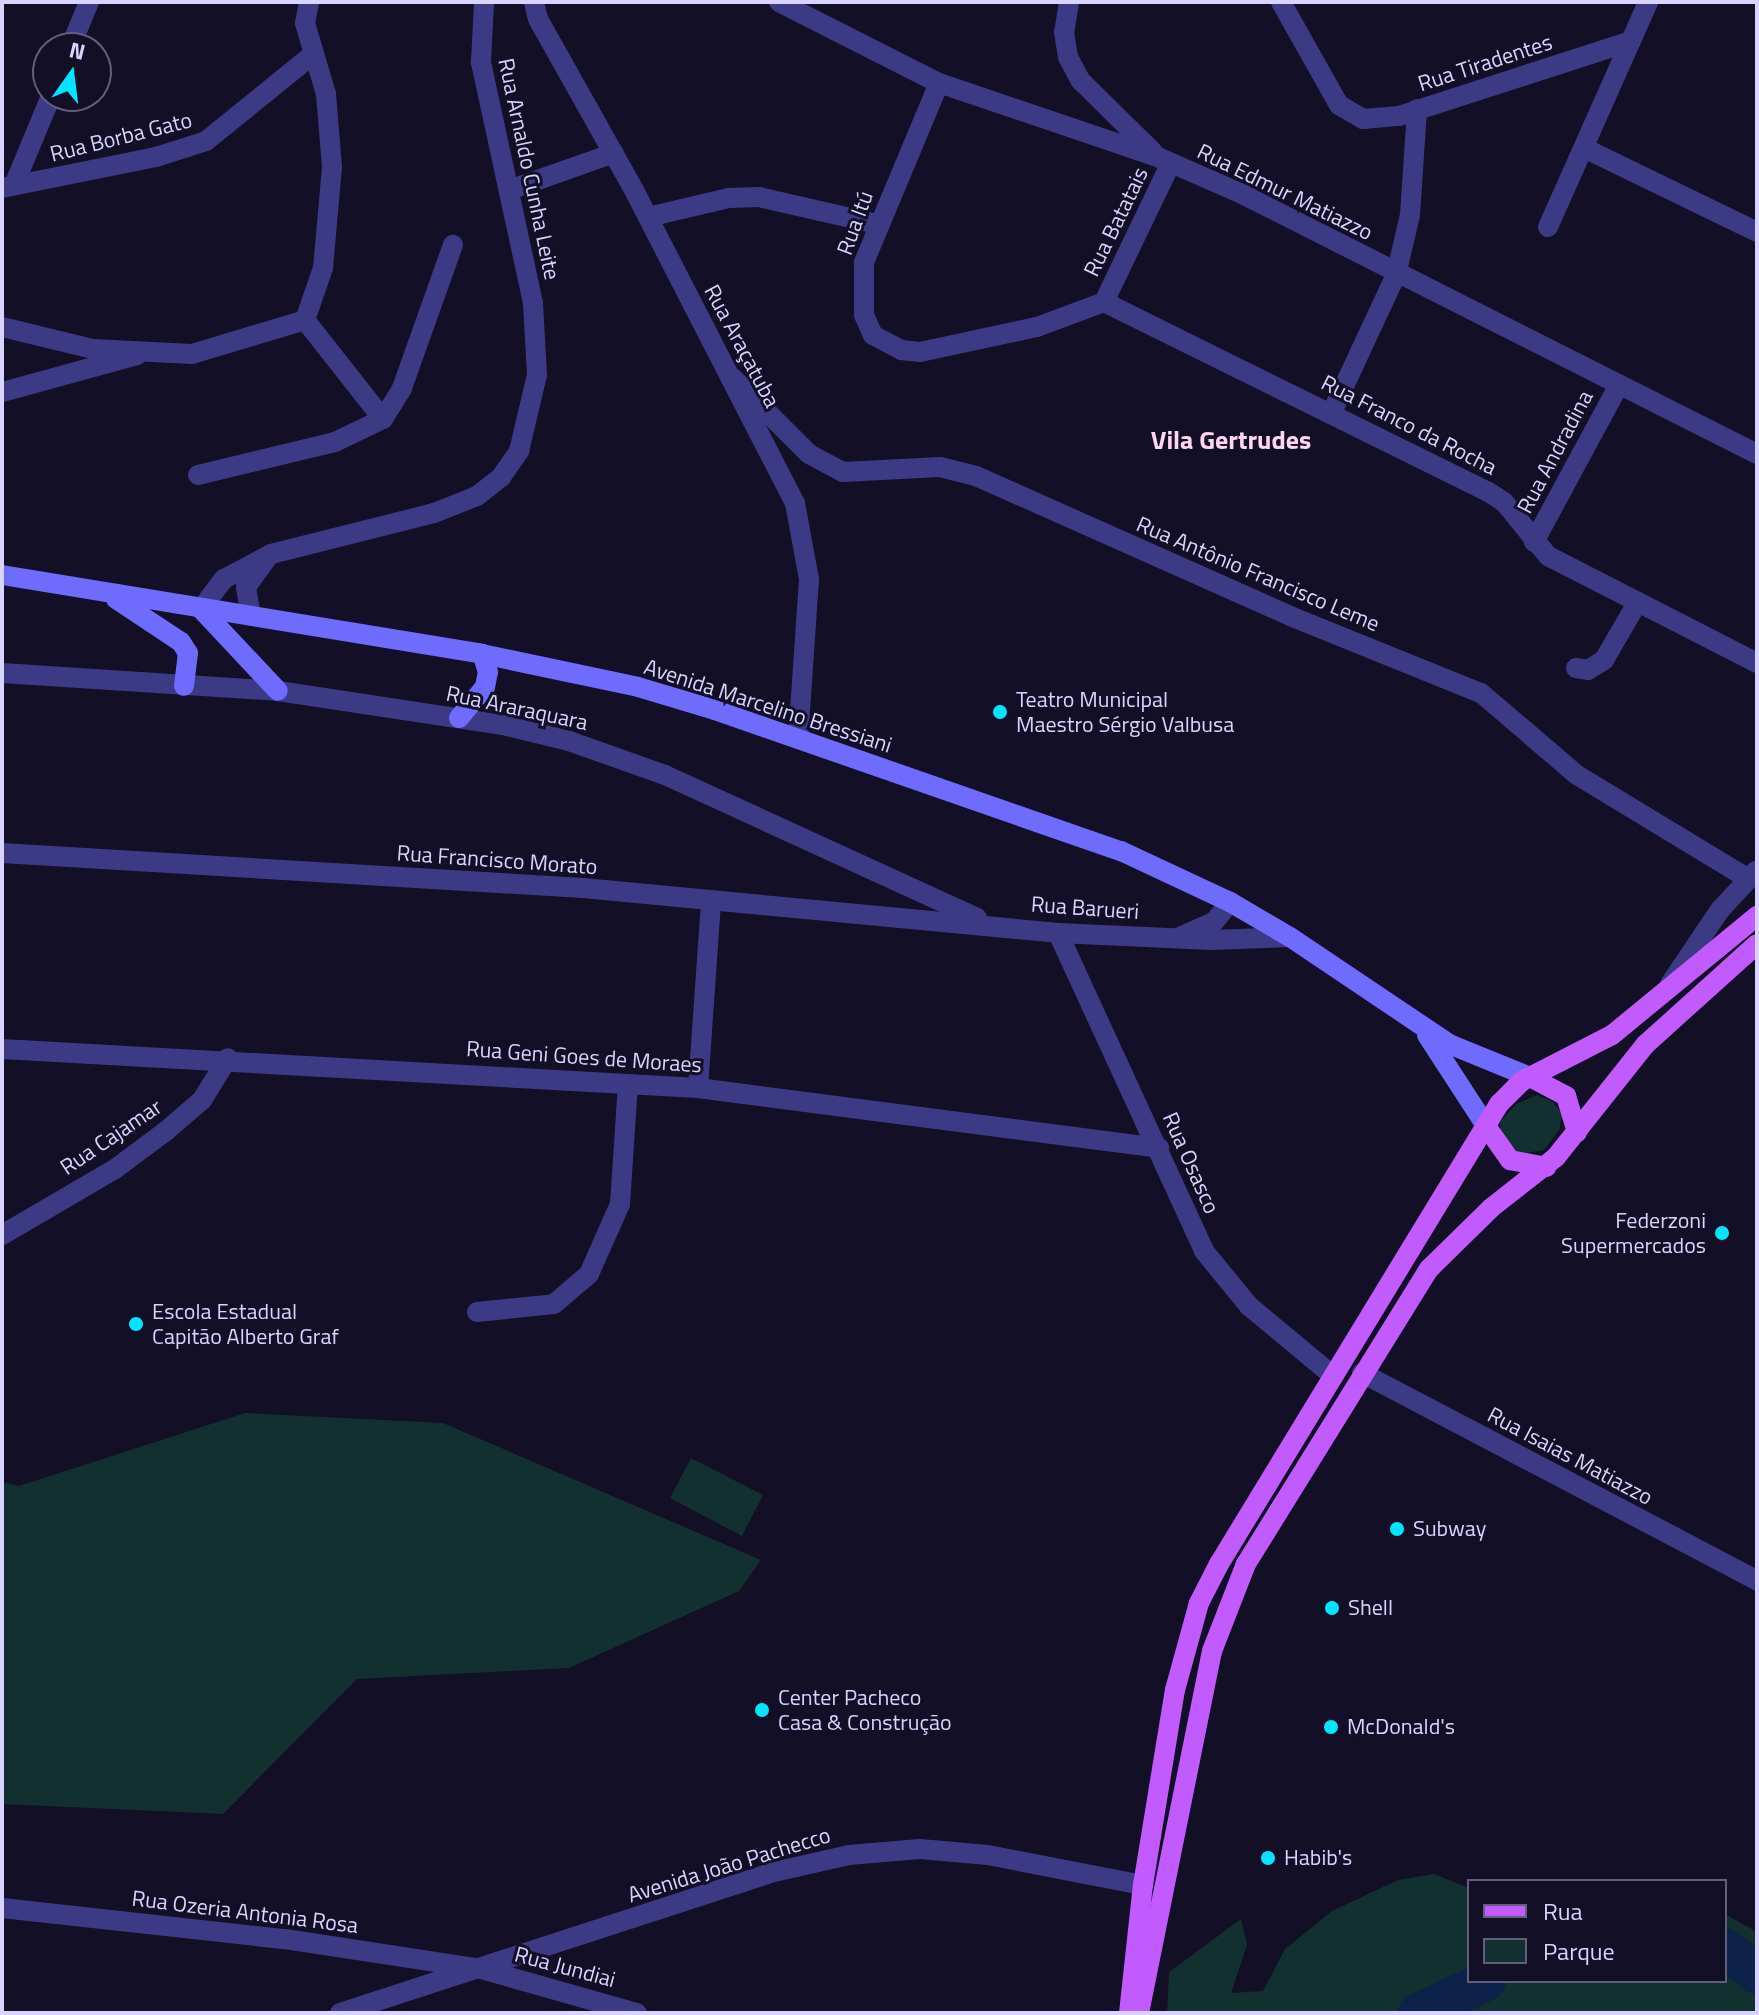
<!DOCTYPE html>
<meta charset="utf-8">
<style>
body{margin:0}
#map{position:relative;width:1759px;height:2015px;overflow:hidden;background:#130f26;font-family:"Titillium Web",sans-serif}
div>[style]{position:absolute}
.green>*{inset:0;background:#12302f}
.river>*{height:40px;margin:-20px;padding:0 20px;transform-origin:20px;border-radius:20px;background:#0c2248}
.street>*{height:20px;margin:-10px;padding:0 10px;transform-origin:10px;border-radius:10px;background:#3d3a85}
.secondary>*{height:20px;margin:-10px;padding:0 10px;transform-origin:10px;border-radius:10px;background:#6f6bff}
.primary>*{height:20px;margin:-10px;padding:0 10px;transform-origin:10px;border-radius:10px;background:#c25bff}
.dots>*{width:22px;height:22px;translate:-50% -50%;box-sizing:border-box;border:4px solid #130f26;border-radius:50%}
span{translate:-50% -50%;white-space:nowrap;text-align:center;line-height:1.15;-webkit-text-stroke:6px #130f26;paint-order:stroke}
.street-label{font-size:22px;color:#d9d4ff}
.poi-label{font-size:22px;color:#d9d4ff}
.left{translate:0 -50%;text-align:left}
.right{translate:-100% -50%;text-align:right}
.quarter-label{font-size:26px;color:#ffd6f0;font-weight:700}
.frame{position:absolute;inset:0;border:4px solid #d9d4ff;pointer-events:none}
.legend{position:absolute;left:1467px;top:1879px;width:260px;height:104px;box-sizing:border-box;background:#130f26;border:2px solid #625e7d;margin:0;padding:10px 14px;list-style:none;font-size:24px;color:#d9d4ff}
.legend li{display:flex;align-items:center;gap:16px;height:40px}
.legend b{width:40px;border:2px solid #625e7d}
.north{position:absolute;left:32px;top:32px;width:80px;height:80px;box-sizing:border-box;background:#130f26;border:2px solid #625e7d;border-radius:50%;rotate:14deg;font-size:22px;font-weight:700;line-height:32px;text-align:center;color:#d9d4ff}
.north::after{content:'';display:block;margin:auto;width:28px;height:36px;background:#00e5ff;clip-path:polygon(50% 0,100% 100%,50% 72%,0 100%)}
</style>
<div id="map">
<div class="green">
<i style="clip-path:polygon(1537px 1095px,1553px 1102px,1562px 1114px,1559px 1130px,1544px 1150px,1519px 1154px,1502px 1143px,1500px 1122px,1516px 1104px)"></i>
<i style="clip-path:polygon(245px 1413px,443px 1423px,761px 1560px,739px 1591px,569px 1668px,357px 1679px,223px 1814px,2px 1804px,2px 1482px,19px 1486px)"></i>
<i style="clip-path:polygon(691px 1458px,763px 1495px,742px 1536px,670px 1498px)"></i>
<i style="clip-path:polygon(1434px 1874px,1469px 1888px,1469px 1981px,1725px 1981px,1725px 1914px,1757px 1932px,1757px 2013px,1167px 2013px,1169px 1972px,1241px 1919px,1247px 1945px,1231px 1993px,1263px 1991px,1285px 1949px,1332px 1911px,1398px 1880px)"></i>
</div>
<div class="river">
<i style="left:1725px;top:1948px;width:41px;rotate:39.1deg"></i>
<i style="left:1418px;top:2013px;width:75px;rotate:-25.2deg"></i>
</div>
<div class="street">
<i style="left:534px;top:2px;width:17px;rotate:77deg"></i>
<i style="left:538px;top:19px;width:198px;rotate:60.7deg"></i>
<i style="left:635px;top:192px;width:350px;rotate:62.8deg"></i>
<i style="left:795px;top:503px;width:77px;rotate:79.6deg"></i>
<i style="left:809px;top:579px;width:160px;rotate:93.9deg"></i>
<i style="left:779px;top:2px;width:179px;rotate:26.9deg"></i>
<i style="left:939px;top:83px;width:233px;rotate:18.7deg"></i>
<i style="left:1160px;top:158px;width:90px;rotate:23.7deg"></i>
<i style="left:1242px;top:194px;width:577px;rotate:26.79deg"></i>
<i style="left:1069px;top:2px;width:30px;rotate:99deg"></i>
<i style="left:1064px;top:32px;width:25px;rotate:81deg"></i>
<i style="left:1068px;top:57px;width:27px;rotate:62deg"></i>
<i style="left:1081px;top:81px;width:101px;rotate:44.6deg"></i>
<i style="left:1281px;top:2px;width:118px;rotate:60.6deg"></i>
<i style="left:1339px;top:105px;width:28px;rotate:30deg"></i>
<i style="left:1363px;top:119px;width:36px;rotate:-5deg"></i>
<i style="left:1399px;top:116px;width:244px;rotate:-17.9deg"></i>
<i style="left:70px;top:48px;width:50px;rotate:-67.6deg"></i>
<i style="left:939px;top:83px;width:194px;rotate:112.7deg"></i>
<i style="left:864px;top:262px;width:53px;rotate:90deg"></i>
<i style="left:864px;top:315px;width:22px;rotate:66deg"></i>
<i style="left:873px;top:335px;width:32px;rotate:28deg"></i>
<i style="left:901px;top:350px;width:19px;rotate:6deg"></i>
<i style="left:920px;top:352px;width:120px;rotate:-12.1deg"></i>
<i style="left:1037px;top:327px;width:72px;rotate:-20.5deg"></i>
<i style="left:1584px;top:148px;width:192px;rotate:25.9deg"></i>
<i style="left:14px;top:185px;width:96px;rotate:-67.4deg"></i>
<i style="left:2px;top:188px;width:157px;rotate:-11.4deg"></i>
<i style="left:156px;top:157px;width:52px;rotate:-17.7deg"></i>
<i style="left:206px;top:141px;width:135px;rotate:-39deg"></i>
<i style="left:512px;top:189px;width:108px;rotate:-19.4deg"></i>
<i style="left:648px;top:217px;width:83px;rotate:-13.2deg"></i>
<i style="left:729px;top:198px;width:30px;rotate:-2deg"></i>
<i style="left:759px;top:197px;width:121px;rotate:12.9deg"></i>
<i style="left:1548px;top:227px;width:246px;rotate:-66deg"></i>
<i style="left:1104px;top:302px;width:427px;rotate:26.3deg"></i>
<i style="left:1487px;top:491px;width:20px;rotate:33deg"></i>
<i style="left:1504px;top:502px;width:70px;rotate:50.8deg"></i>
<i style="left:1548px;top:556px;width:235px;rotate:27.1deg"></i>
<i style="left:1104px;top:302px;width:154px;rotate:-64.3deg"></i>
<i style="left:305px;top:320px;width:126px;rotate:51.8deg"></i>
<i style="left:2px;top:327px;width:94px;rotate:13.6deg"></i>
<i style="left:93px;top:349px;width:99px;rotate:2.9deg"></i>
<i style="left:192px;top:354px;width:118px;rotate:-16.7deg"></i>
<i style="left:305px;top:320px;width:55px;rotate:-70.9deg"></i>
<i style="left:323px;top:268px;width:101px;rotate:-84.9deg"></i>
<i style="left:332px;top:167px;width:73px;rotate:-94.7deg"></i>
<i style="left:326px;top:94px;width:74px;rotate:-106.5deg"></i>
<i style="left:305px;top:23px;width:21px;rotate:-79deg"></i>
<i style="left:733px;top:378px;width:107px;rotate:45deg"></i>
<i style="left:809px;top:454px;width:38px;rotate:28deg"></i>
<i style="left:843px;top:472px;width:97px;rotate:-3deg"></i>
<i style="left:940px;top:467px;width:37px;rotate:14deg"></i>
<i style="left:976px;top:476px;width:344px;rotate:24deg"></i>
<i style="left:1290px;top:616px;width:206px;rotate:22deg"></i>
<i style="left:1481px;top:693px;width:126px;rotate:40.5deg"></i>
<i style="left:1577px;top:775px;width:199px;rotate:31.2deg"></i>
<i style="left:2px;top:392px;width:140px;rotate:-15.3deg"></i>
<i style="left:1332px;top:412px;width:151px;rotate:-65deg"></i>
<i style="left:1396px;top:275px;width:62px;rotate:-76.9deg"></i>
<i style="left:1410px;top:215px;width:106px;rotate:-86.2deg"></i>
<i style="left:198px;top:475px;width:141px;rotate:-13.5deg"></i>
<i style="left:335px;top:442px;width:53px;rotate:-25.6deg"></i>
<i style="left:383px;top:419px;width:36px;rotate:-58deg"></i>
<i style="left:402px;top:388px;width:152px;rotate:-70.4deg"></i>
<i style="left:1534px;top:542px;width:179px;rotate:-61.6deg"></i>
<i style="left:201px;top:609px;width:38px;rotate:-53deg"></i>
<i style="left:224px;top:579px;width:53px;rotate:-28deg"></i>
<i style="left:271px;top:554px;width:168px;rotate:-14.1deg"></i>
<i style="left:434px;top:513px;width:46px;rotate:-21.6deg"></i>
<i style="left:477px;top:496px;width:31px;rotate:-38deg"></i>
<i style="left:501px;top:477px;width:32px;rotate:-55deg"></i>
<i style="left:519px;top:451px;width:78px;rotate:-76.7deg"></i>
<i style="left:537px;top:375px;width:72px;rotate:-93.2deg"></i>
<i style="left:533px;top:303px;width:247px;rotate:-102.2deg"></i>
<i style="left:481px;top:62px;width:60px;rotate:-87.1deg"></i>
<i style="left:251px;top:616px;width:29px;rotate:-100deg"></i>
<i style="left:246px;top:587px;width:37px;rotate:-54deg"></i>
<i style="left:1576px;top:668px;width:12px;rotate:9deg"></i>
<i style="left:1588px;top:670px;width:19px;rotate:-32deg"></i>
<i style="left:1604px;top:660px;width:66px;rotate:-59.9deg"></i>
<i style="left:2px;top:673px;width:277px;rotate:3.7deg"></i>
<i style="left:278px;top:691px;width:228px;rotate:8.6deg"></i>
<i style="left:503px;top:725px;width:68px;rotate:13.6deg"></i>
<i style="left:569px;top:741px;width:102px;rotate:19.5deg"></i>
<i style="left:665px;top:775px;width:343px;rotate:24.6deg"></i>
<i style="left:2px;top:853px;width:582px;rotate:3.45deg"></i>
<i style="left:583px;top:888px;width:477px;rotate:5.4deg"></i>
<i style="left:1058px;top:933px;width:154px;rotate:2.6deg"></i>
<i style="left:1212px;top:940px;width:78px;rotate:-2.2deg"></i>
<i style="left:1058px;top:933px;width:350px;rotate:65.3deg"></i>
<i style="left:1204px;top:1251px;width:71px;rotate:50.7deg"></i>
<i style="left:1249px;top:1306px;width:108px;rotate:39.7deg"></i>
<i style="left:1182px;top:936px;width:35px;rotate:-24deg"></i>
<i style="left:1214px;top:922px;width:26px;rotate:-51deg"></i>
<i style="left:1670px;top:984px;width:89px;rotate:-56deg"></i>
<i style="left:1720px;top:910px;width:54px;rotate:-47.2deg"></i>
<i style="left:2px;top:1049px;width:697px;rotate:3.21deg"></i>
<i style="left:698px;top:1088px;width:465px;rotate:7.4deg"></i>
<i style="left:698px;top:1088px;width:186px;rotate:-86deg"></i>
<i style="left:2px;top:1235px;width:131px;rotate:-30.3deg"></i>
<i style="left:115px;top:1169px;width:64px;rotate:-36.7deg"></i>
<i style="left:166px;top:1131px;width:48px;rotate:-40.7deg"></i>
<i style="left:202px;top:1100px;width:49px;rotate:-58.2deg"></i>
<i style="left:477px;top:1312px;width:77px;rotate:-5.9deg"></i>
<i style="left:554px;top:1304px;width:46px;rotate:-40.6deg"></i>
<i style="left:589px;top:1274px;width:77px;rotate:-66.1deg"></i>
<i style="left:620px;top:1204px;width:120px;rotate:-86.2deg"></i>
<i style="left:1362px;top:1373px;width:446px;rotate:27.7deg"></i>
<i style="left:2px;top:1908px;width:285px;rotate:6.3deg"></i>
<i style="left:285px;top:1939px;width:198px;rotate:8.7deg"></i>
<i style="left:481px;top:1969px;width:162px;rotate:15.8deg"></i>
<i style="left:340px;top:2013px;width:456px;rotate:-18deg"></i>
<i style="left:774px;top:1872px;width:77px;rotate:-12.8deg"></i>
<i style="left:849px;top:1855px;width:71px;rotate:-4.8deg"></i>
<i style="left:920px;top:1849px;width:68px;rotate:5deg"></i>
<i style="left:988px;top:1855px;width:158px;rotate:11deg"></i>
</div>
<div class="secondary">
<i style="left:2px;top:575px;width:486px;rotate:9.3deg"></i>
<i style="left:482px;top:654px;width:159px;rotate:11.9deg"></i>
<i style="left:638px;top:687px;width:80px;rotate:16.6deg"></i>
<i style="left:715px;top:710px;width:430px;rotate:19.2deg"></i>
<i style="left:1121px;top:851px;width:120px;rotate:25.1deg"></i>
<i style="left:1230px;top:902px;width:69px;rotate:30.3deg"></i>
<i style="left:1290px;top:937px;width:192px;rotate:33.9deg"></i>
<i style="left:1449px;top:1044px;width:87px;rotate:22.2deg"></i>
<i style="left:116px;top:599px;width:78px;rotate:33.5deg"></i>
<i style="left:181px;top:642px;width:13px;rotate:58deg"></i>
<i style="left:188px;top:653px;width:33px;rotate:97deg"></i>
<i style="left:201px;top:609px;width:112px;rotate:46.8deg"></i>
<i style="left:459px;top:718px;width:40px;rotate:-50deg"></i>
<i style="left:485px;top:687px;width:15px;rotate:-79deg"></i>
<i style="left:488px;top:672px;width:19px;rotate:-108deg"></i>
<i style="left:1427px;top:1035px;width:108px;rotate:57deg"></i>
</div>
<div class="primary">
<i style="left:1530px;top:1077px;width:41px;rotate:27.8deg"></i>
<i style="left:1566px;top:1096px;width:38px;rotate:73deg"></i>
<i style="left:1486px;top:1126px;width:42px;rotate:54.8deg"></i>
<i style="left:1510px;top:1160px;width:37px;rotate:11deg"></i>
<i style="left:1129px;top:2013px;width:129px;rotate:-83.8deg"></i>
<i style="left:1143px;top:1885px;width:198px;rotate:-80.7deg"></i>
<i style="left:1175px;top:1690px;width:90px;rotate:-74.6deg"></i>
<i style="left:1199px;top:1603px;width:44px;rotate:-62.9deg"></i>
<i style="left:1219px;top:1564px;width:539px;rotate:-58.67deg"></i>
<i style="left:1499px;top:1104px;width:33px;rotate:-45deg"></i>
<i style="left:1522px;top:1081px;width:101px;rotate:-27.1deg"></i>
<i style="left:1612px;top:1035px;width:188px;rotate:-39.4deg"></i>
<i style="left:1139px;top:2013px;width:369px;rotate:-78.6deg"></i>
<i style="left:1212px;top:1651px;width:93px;rotate:-68.7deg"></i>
<i style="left:1246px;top:1564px;width:347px;rotate:-58.2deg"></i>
<i style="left:1429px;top:1269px;width:87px;rotate:-44.5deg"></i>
<i style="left:1491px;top:1208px;width:83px;rotate:-38.1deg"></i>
<i style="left:1556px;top:1157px;width:144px;rotate:-51.5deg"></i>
<i style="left:1646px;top:1044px;width:149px;rotate:-42deg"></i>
</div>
<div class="dots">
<i style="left:1000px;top:712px;background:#00e5ff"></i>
<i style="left:1722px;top:1233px;background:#00e5ff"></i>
<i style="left:136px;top:1324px;background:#00e5ff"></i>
<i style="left:1397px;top:1529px;background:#00e5ff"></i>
<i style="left:1332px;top:1608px;background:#00e5ff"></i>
<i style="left:762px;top:1710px;background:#00e5ff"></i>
<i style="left:1331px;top:1727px;background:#00e5ff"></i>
<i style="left:1268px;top:1858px;background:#00e5ff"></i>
</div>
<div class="street-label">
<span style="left:1485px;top:63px;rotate:-18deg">Rua Tiradentes</span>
<span style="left:121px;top:137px;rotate:-14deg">Rua Borba Gato</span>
<span style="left:529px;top:169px;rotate:78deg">Rua Arnaldo Cunha Leite</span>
<span style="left:1285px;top:192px;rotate:26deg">Rua Edmur Matiazzo</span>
<span style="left:1116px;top:222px;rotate:-64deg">Rua Batatais</span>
<span style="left:855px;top:223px;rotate:-70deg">Rua Itú</span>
<span style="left:742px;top:346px;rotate:62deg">Rua Araçatuba</span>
<span style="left:1409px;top:425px;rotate:27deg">Rua Franco da Rocha</span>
<span style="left:1555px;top:452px;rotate:-62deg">Rua Andradina</span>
<span style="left:1258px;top:574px;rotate:23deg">Rua Antônio Francisco Leme</span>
<span style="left:768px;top:706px;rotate:18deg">Avenida Marcelino Bressiani</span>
<span style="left:517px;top:708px;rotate:12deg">Rua Araraquara</span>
<span style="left:497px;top:860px;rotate:4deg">Rua Francisco Morato</span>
<span style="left:1085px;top:908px;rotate:4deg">Rua Barueri</span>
<span style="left:584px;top:1057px;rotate:4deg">Rua Geni Goes de Moraes</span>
<span style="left:111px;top:1137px;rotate:-34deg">Rua Cajamar</span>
<span style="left:1191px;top:1163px;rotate:66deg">Rua Osasco</span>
<span style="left:1570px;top:1456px;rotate:28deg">Rua Isaias Matiazzo</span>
<span style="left:729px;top:1865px;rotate:-17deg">Avenida João Pachecco</span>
<span style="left:245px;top:1912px;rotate:7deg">Rua Ozeria Antonia Rosa</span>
<span style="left:565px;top:1967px;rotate:15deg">Rua Jundiai</span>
</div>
<div class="poi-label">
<span class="left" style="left:1016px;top:712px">Teatro Municipal<br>Maestro Sérgio Valbusa</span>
<span class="right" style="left:1706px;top:1233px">Federzoni<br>Supermercados</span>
<span class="left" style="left:152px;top:1324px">Escola Estadual<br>Capitão Alberto Graf</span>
<span class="left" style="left:1413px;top:1529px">Subway</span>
<span class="left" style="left:1348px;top:1608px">Shell</span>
<span class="left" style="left:778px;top:1710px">Center Pacheco<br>Casa &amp; Construção</span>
<span class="left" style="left:1347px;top:1727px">McDonald's</span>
<span class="left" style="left:1284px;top:1858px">Habib's</span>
</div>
<div class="quarter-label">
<span style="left:1231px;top:440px">Vila Gertrudes</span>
</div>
<div class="frame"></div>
<ul class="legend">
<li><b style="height:10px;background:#c25bff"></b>Rua</li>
<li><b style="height:22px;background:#12302f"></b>Parque</li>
</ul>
<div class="north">N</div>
</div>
